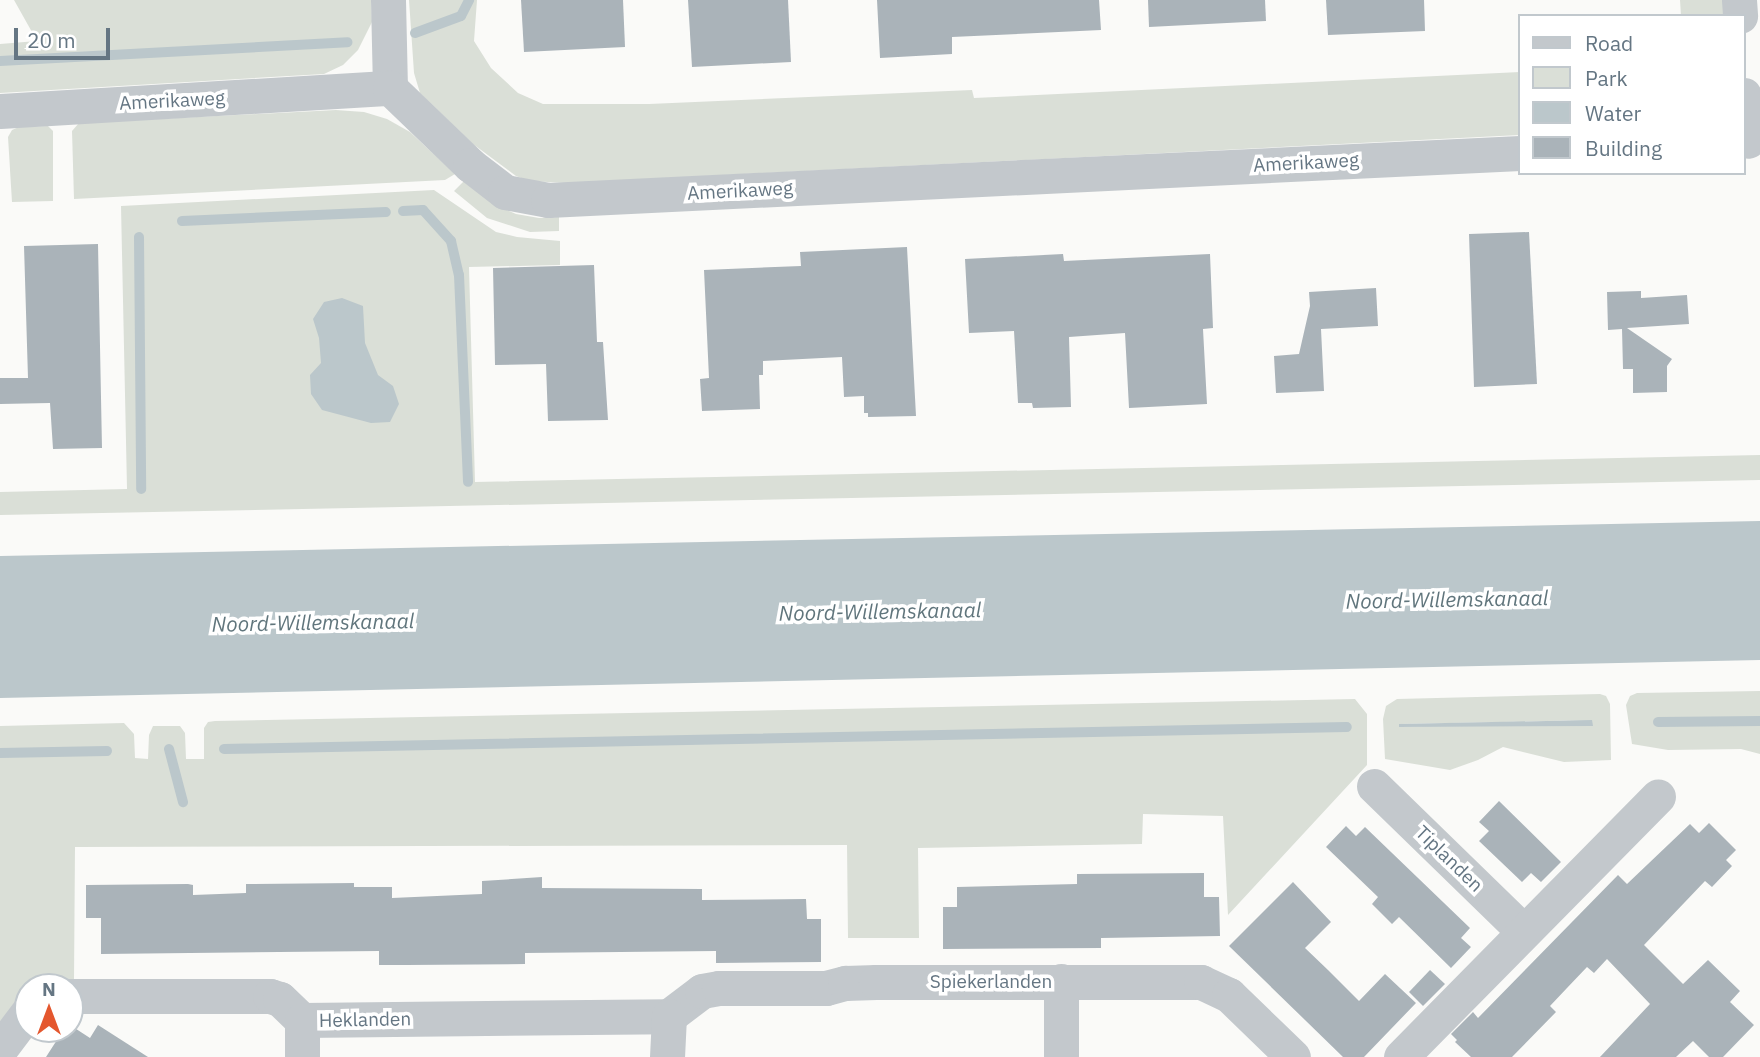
<!DOCTYPE html>
<style>
body{margin:0}
#map{position:relative;width:1760px;height:1057px;overflow:hidden;background:#fafaf8;font-family:"IBM Plex Sans",sans-serif}
div>[style]{position:absolute}
.green>*{inset:0;background:#dadfd7}
.water>*{inset:0;background:#bbc7cb}
.stream>*{height:10px;margin:-5px;padding:0 5px;transform-origin:5px;border-radius:5px;background:#bbc7cb}
.building>*{inset:0;background:#aab3b9}
.minor>*{height:35px;margin:-17.5px;padding:0 17.5px;transform-origin:17.5px;border-radius:17.5px;background:#c3c8cc}
span{translate:-50% -50%;white-space:nowrap;text-align:center;line-height:1.15;-webkit-text-stroke:7px #fff;paint-order:stroke}
.street-label{font-size:19px;color:#657683}
.water-label{font-size:21px;color:#60757c;font-style:italic}
.legend{position:absolute;left:1518px;top:14px;width:228px;height:161px;box-sizing:border-box;background:#fff;border:2px solid #c1c8cd;margin:0;padding:9px 12px;list-style:none;font-size:21px;color:#657683}
.legend li{display:flex;align-items:center;gap:14px;height:35px}
.legend b{width:35px;border:2px solid #c1c8cd}
.north{position:absolute;left:14px;top:973px;width:70px;height:70px;box-sizing:border-box;background:#fff;border:2px solid #c1c8cd;border-radius:50%;rotate:0deg;font-size:19px;font-weight:700;line-height:28px;text-align:center;color:#657683}
.north::after{content:'';display:block;margin:auto;width:24px;height:32px;background:#e4572e;clip-path:polygon(50% 0,100% 100%,50% 72%,0 100%)}
.scale{position:absolute;left:14px;top:28px;width:96px;height:32px;box-sizing:border-box;border:4px solid #657683;border-top:0;padding-left:9px;font-size:21px;line-height:24px;white-space:nowrap;color:#657683;-webkit-text-stroke:5px #fff;paint-order:stroke}
</style>
<div id="map">
<div class="green">
<i style="clip-path:polygon(14px 0,371px 0,372px 22px,358px 50px,343px 65px,324px 74px,0 93px,0 44px,37px 41px)"></i>
<i style="clip-path:polygon(409px 0,477px 0,474px 41px,491px 68px,518px 93px,543px 104px,649px 104px,972px 90px,974px 98px,1520px 72px,1520px 135px,567px 183px,529px 181px,516px 176px,473px 144px,420px 93px,414px 73px)"></i>
<i style="clip-path:polygon(1680px 0,1724px 0,1724px 16px,1681px 16px)"></i>
<i style="clip-path:polygon(336px 110px,364px 112px,387px 119px,410px 132px,455px 174px,445px 180px,74px 199px,72px 131px,79px 123px)"></i>
<i style="clip-path:polygon(48px 126px,53px 131px,53px 201px,12px 202px,8px 137px,12px 130px,19px 127px)"></i>
<i style="clip-path:polygon(464px 181px,495px 205px,516px 214px,539px 218px,559px 217px,559px 231px,530px 232px,487px 218px,454px 191px)"></i>
<i style="clip-path:polygon(434px 190px,496px 232px,517px 237px,560px 241px,560px 265px,469px 267px,475px 482px,1760px 455px,1760px 480px,0 515px,0 492px,127px 489px,121px 206px)"></i>
<i style="clip-path:polygon(1760px 691px,1760px 754px,1741px 749px,1668px 750px,1632px 744px,1626px 705px,1630px 696px,1637px 693px)"></i>
<i style="clip-path:polygon(evenodd,1600px 694px,1606px 696px,1610px 704px,1611px 760px,1564px 762px,1503px 747px,1478px 760px,1450px 770px,1385px 759px,1383px 719px,1386px 706px,1397px 699px,1600px 694px,1592px 720px,1399px 727px,1400px 724px,1592px 720px)"></i>
<i style="clip-path:polygon(1355px 699px,1367px 714px,1367px 765px,1228px 915px,1223px 816px,1143px 814px,1142px 844px,918px 848px,919px 938px,848px 938px,847px 845px,75px 847px,74px 981px,34px 981px,0 1024px,0 726px,124px 723px,134px 734px,135px 758px,148px 759px,149px 735px,153px 726px,180px 726px,185px 733px,186px 759px,204px 759px,204px 728px,208px 722px,215px 721px)"></i>
</div>
<div class="water">
<i style="clip-path:polygon(342px 298px,363px 306px,365px 343px,378px 375px,393px 386px,399px 404px,390px 422px,371px 423px,322px 410px,311px 394px,310px 375px,321px 363px,319px 338px,313px 319px,324px 302px)"></i>
<i style="clip-path:polygon(1760px 521px,1760px 660px,0 698px,0 556px)"></i>
<i style="clip-path:polygon(1592px 720px,1593px 726px,1399px 727px,1399px 724px)"></i>
</div>
<div class="stream">
<i style="left:415px;top:33px;width:49px;rotate:-20.3deg"></i>
<i style="left:461px;top:16px;width:18px;rotate:-63deg"></i>
<i style="left:0;top:61px;width:348px;rotate:-3.1deg"></i>
<i style="left:403px;top:211px;width:20px;rotate:-3deg"></i>
<i style="left:423px;top:210px;width:42px;rotate:47.9deg"></i>
<i style="left:451px;top:241px;width:35px;rotate:77deg"></i>
<i style="left:459px;top:275px;width:207px;rotate:87.5deg"></i>
<i style="left:182px;top:221px;width:204px;rotate:-2.5deg"></i>
<i style="left:139px;top:237px;width:252px;rotate:89.5deg"></i>
<i style="left:1658px;top:722px;width:102px;rotate:-0.6deg"></i>
<i style="left:169px;top:749px;width:55px;rotate:75.2deg"></i>
<i style="left:224px;top:749px;width:1123px;rotate:-1.12deg"></i>
<i style="left:0;top:753px;width:107px;rotate:-1.1deg"></i>
</div>
<div class="building">
<i style="clip-path:polygon(521px 0,623px 0,625px 47px,524px 52px)"></i>
<i style="clip-path:polygon(688px 0,788px 0,791px 62px,692px 67px)"></i>
<i style="clip-path:polygon(877px 0,1099px 0,1101px 30px,952px 37px,952px 54px,880px 58px)"></i>
<i style="clip-path:polygon(1148px 0,1265px 0,1266px 21px,1149px 27px)"></i>
<i style="clip-path:polygon(1326px 0,1424px 0,1425px 31px,1328px 35px)"></i>
<i style="clip-path:polygon(1529px 232px,1537px 384px,1474px 387px,1469px 234px)"></i>
<i style="clip-path:polygon(98px 244px,102px 448px,53px 449px,50px 403px,0 404px,0 378px,28px 378px,24px 246px)"></i>
<i style="clip-path:polygon(907px 247px,916px 416px,868px 417px,868px 413px,864px 413px,864px 396px,844px 397px,842px 357px,763px 361px,763px 375px,759px 375px,760px 409px,702px 411px,700px 379px,709px 378px,704px 270px,801px 266px,800px 252px)"></i>
<i style="clip-path:polygon(1063px 254px,1064px 261px,1210px 254px,1213px 328px,1203px 329px,1207px 404px,1129px 408px,1125px 333px,1069px 337px,1071px 407px,1033px 408px,1032px 403px,1018px 403px,1014px 331px,969px 333px,965px 259px)"></i>
<i style="clip-path:polygon(594px 265px,597px 342px,603px 342px,608px 420px,548px 421px,546px 364px,495px 365px,493px 268px)"></i>
<i style="clip-path:polygon(1376px 288px,1378px 326px,1321px 329px,1324px 391px,1276px 393px,1274px 356px,1299px 354px,1310px 306px,1309px 292px)"></i>
<i style="clip-path:polygon(1641px 291px,1641px 298px,1687px 295px,1689px 324px,1627px 328px,1672px 359px,1667px 366px,1667px 392px,1633px 393px,1633px 369px,1623px 369px,1622px 329px,1608px 330px,1607px 292px)"></i>
<i style="clip-path:polygon(1499px 801px,1561px 862px,1541px 882px,1531px 873px,1522px 882px,1479px 841px,1489px 831px,1479px 822px)"></i>
<i style="clip-path:polygon(1709px 823px,1736px 850px,1726px 860px,1732px 866px,1712px 887px,1705px 881px,1644px 945px,1683px 984px,1708px 960px,1740px 991px,1730px 1002px,1754px 1025px,1723px 1057px,1709px 1057px,1693px 1041px,1676px 1057px,1600px 1057px,1650px 1004px,1607px 959px,1594px 973px,1587px 967px,1567px 988px,1550px 1006px,1556px 1012px,1512px 1057px,1471px 1057px,1455px 1042px,1457px 1040px,1451px 1034px,1473px 1012px,1478px 1018px,1618px 875px,1627px 884px,1690px 824px,1699px 833px)"></i>
<i style="clip-path:polygon(1346px 826px,1356px 836px,1365px 827px,1470px 928px,1461px 938px,1471px 947px,1451px 968px,1399px 917px,1392px 924px,1372px 904px,1378px 897px,1326px 847px)"></i>
<i style="clip-path:polygon(1204px 873px,1204px 897px,1219px 897px,1220px 936px,1101px 938px,1101px 948px,943px 949px,943px 907px,957px 907px,957px 887px,1077px 884px,1077px 874px)"></i>
<i style="clip-path:polygon(542px 877px,542px 888px,702px 889px,702px 900px,806px 899px,807px 919px,821px 919px,821px 962px,716px 963px,716px 951px,525px 953px,525px 964px,406px 965px,379px 965px,379px 951px,101px 954px,101px 918px,86px 918px,86px 885px,188px 884px,193px 885px,193px 895px,246px 893px,246px 884px,354px 883px,354px 887px,392px 887px,392px 898px,482px 894px,482px 881px)"></i>
<i style="clip-path:polygon(1293px 882px,1331px 922px,1305px 948px,1328px 970px,1359px 1001px,1385px 974px,1416px 1003px,1364px 1057px,1343px 1057px,1229px 946px)"></i>
<i style="clip-path:polygon(1430px 970px,1445px 984px,1423px 1006px,1409px 992px)"></i>
<i style="clip-path:polygon(70px 1025px,90px 1038px,98px 1025px,148px 1057px,46px 1057px,64px 1029px,70px 1029px)"></i>
</div>
<div class="minor">
<i style="left:388px;top:0;width:88px;rotate:88.7deg"></i>
<i style="left:1739px;top:0;width:16px;rotate:86deg"></i>
<i style="left:1744px;top:95px;width:46px;rotate:85deg"></i>
<i style="left:0;top:111px;width:391px;rotate:-3.4deg"></i>
<i style="left:390px;top:88px;width:111px;rotate:43.9deg"></i>
<i style="left:470px;top:165px;width:44px;rotate:37.6deg"></i>
<i style="left:505px;top:192px;width:44px;rotate:10.5deg"></i>
<i style="left:548px;top:200px;width:973px;rotate:-2.77deg"></i>
<i style="left:1374px;top:786px;width:209px;rotate:44.2deg"></i>
<i style="left:1061px;top:981px;width:76px;rotate:90deg"></i>
<i style="left:70px;top:996px;width:200px"></i>
<i style="left:270px;top:996px;width:10px;rotate:17deg"></i>
<i style="left:280px;top:999px;width:30px;rotate:44deg"></i>
<i style="left:302px;top:1020px;width:367px;rotate:-0.6deg"></i>
<i style="left:669px;top:1016px;width:41px;rotate:-37.1deg"></i>
<i style="left:702px;top:991px;width:17px;rotate:-10deg"></i>
<i style="left:719px;top:988px;width:107px"></i>
<i style="left:826px;top:988px;width:20px;rotate:-15deg"></i>
<i style="left:845px;top:983px;width:31px;rotate:-2deg"></i>
<i style="left:876px;top:982px;width:325px"></i>
<i style="left:1201px;top:982px;width:31px;rotate:25deg"></i>
<i style="left:1229px;top:995px;width:89px;rotate:44.1deg"></i>
<i style="left:302px;top:1020px;width:37px;rotate:90deg"></i>
<i style="left:0;top:1049px;width:46px;rotate:-52.9deg"></i>
<i style="left:667px;top:1057px;width:41px;rotate:-87.2deg"></i>
<i style="left:1401px;top:1057px;width:366px;rotate:-45.4deg"></i>
</div>
<div class="street-label">
<span style="left:172px;top:101px;rotate:-3deg">Amerikaweg</span>
<span style="left:1306px;top:163px;rotate:-3deg">Amerikaweg</span>
<span style="left:740px;top:191px;rotate:-3deg">Amerikaweg</span>
<span style="left:1449px;top:859px;rotate:44deg">Tiplanden</span>
<span style="left:991px;top:982px">Spiekerlanden</span>
<span style="left:365px;top:1020px;rotate:-1deg">Heklanden</span>
</div>
<div class="water-label">
<span style="left:1447px;top:599px;rotate:-1deg">Noord-Willemskanaal</span>
<span style="left:880px;top:611px;rotate:-1deg">Noord-Willemskanaal</span>
<span style="left:313px;top:622px;rotate:-1deg">Noord-Willemskanaal</span>
</div>
<ul class="legend">
<li><b style="height:9px;background:#c3c8cc"></b>Road</li>
<li><b style="height:19px;background:#dadfd7"></b>Park</li>
<li><b style="height:19px;background:#bbc7cb"></b>Water</li>
<li><b style="height:19px;background:#aab3b9"></b>Building</li>
</ul>
<div class="north">N</div>
<div class="scale">20 m</div>
</div>
